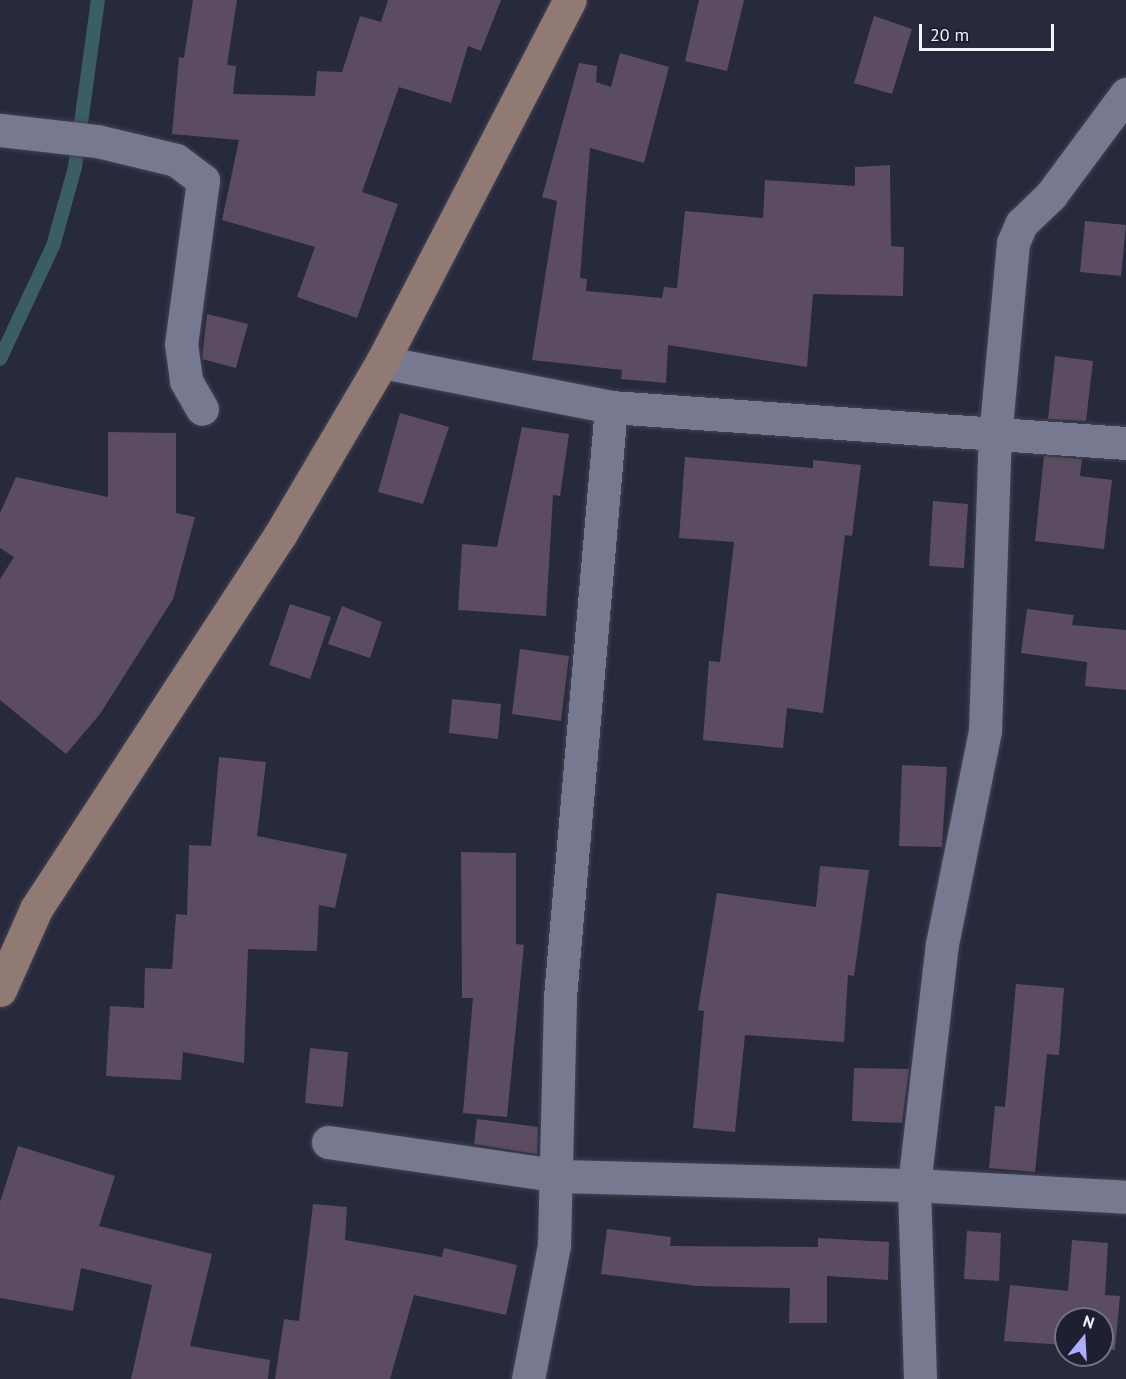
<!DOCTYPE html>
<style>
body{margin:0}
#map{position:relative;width:1126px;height:1379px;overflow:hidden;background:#27293c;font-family:"PT Sans",sans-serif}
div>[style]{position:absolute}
.stream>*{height:14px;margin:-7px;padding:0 7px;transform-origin:7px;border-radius:7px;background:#3a5e64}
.building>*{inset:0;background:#5c4c62}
.roads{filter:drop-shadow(0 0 2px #424352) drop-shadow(0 0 2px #424352)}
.minor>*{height:33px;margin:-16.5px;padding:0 16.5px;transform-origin:16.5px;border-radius:16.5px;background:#767990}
.secondary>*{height:33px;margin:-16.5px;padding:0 16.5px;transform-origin:16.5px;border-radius:16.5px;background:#917974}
span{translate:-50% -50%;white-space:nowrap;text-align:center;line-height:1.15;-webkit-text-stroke:6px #1e1f31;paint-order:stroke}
.north{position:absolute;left:1054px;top:1307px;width:60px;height:60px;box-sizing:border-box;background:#1e1f31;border:2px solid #737483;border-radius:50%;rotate:18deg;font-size:16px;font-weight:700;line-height:24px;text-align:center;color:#f2f3fd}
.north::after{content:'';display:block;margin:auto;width:21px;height:27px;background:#abaffb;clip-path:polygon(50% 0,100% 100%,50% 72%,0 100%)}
.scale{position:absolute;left:919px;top:24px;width:135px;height:27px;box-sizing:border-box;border:3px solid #f2f3fd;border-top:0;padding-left:8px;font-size:18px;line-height:21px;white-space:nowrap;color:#f2f3fd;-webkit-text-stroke:4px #1e1f31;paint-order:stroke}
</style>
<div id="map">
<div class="stream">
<i style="left:0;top:359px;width:125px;rotate:-64.9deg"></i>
<i style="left:53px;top:246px;width:82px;rotate:-74.4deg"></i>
<i style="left:75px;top:167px;width:169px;rotate:-82.2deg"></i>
</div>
<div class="building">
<i style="clip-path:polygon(193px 0,237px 0,227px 65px,236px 66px,233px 94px,315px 96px,317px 71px,342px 72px,360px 16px,381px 22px,388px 0,501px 0,481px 51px,468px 46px,451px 103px,399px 87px,362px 192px,398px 204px,357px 318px,297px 297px,315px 247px,222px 220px,239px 140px,172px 134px,179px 57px,184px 58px)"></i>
<i style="clip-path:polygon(699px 0,744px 0,727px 71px,685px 61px)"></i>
<i style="clip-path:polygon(874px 16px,912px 29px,892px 94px,854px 83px)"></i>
<i style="clip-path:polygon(620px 53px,669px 67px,644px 163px,590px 148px,580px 278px,587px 279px,586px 291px,662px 298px,664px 287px,677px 288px,685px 211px,763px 218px,765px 180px,855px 186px,855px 167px,890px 165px,891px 246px,904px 247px,903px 296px,813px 294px,807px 367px,668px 345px,666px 383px,621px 379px,622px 370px,532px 360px,557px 201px,542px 197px,579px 63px,597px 66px,596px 82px,611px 87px)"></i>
<i style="clip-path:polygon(1085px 221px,1126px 225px,1121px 276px,1080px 272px)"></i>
<i style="clip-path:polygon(207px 314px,248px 324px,236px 368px,202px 359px)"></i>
<i style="clip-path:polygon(1055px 356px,1093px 361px,1086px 421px,1048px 419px)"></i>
<i style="clip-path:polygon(400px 413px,449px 427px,423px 504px,378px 492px)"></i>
<i style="clip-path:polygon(522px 427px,569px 434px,560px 496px,553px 495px,546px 616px,458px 610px,462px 544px,497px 547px)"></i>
<i style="clip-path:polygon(108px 432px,176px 433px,176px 513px,195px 517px,173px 599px,100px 714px,66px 754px,0 700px,0 579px,14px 557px,0 548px,0 513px,16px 477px,108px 497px)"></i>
<i style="clip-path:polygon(1044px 456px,1082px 459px,1080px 476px,1112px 480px,1104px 549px,1035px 541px)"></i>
<i style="clip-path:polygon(685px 457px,813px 468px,813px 460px,861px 465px,852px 536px,845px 535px,823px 713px,787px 708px,783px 748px,703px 740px,709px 661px,720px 662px,734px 542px,679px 538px)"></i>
<i style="clip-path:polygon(933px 501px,968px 504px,964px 568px,929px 566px)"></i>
<i style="clip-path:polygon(290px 604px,331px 617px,310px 679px,269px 665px)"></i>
<i style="clip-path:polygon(342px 606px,382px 622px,370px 658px,328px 644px)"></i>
<i style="clip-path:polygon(1027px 609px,1074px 615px,1072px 625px,1126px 630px,1126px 690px,1085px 686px,1087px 662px,1021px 653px)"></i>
<i style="clip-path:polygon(520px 649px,569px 656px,561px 721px,512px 714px)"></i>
<i style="clip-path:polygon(452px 699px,501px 704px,498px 739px,449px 733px)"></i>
<i style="clip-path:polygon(219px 757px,266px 762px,257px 836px,347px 854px,335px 908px,319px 905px,317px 951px,248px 949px,244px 1063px,183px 1052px,181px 1080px,106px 1076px,110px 1006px,144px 1008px,145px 968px,172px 969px,176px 914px,187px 915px,189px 845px,211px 846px)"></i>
<i style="clip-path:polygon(902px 765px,947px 767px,942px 847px,899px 846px)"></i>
<i style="clip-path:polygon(461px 852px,516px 853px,516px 944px,524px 945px,507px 1117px,463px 1113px,473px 998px,462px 998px)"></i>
<i style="clip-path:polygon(820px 866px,869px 870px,854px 976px,848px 975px,844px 1042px,745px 1035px,735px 1132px,693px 1128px,704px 1011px,698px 1010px,717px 893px,816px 907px)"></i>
<i style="clip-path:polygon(1016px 984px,1064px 988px,1059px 1055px,1047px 1054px,1035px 1172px,989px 1168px,995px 1106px,1005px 1107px)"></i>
<i style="clip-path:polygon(310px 1048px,348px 1052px,343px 1107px,305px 1103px)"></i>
<i style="clip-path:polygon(854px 1068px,909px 1069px,902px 1123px,852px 1121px)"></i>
<i style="clip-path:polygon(477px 1119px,538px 1127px,537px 1154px,474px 1144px)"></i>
<i style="clip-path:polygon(18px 1146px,115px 1176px,99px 1226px,212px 1254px,190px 1346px,270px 1360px,268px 1379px,131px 1379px,152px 1285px,81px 1268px,73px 1311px,0 1298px,0 1202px)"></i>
<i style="clip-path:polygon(313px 1204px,347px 1207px,345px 1240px,442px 1257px,444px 1248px,517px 1265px,506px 1315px,414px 1295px,390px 1379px,275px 1379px,284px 1319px,299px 1321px)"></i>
<i style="clip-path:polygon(607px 1229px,671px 1237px,670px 1246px,818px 1247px,818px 1238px,889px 1242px,888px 1280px,827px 1276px,827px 1323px,789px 1323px,790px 1288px,697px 1286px,601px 1274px)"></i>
<i style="clip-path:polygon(967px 1231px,1001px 1233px,999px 1281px,964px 1279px)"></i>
<i style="clip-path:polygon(1072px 1240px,1108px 1243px,1105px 1295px,1120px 1296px,1115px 1350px,1102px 1349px,1102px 1319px,1066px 1319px,1066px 1345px,1004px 1341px,1010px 1285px,1068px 1291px)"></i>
</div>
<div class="roads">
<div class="minor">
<i style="left:0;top:130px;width:98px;rotate:6.5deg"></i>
<i style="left:97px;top:141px;width:81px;rotate:13.5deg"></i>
<i style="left:176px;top:160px;width:34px;rotate:37deg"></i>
<i style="left:203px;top:180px;width:165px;rotate:97.6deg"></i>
<i style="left:181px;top:344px;width:37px;rotate:82deg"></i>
<i style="left:186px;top:381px;width:32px;rotate:60deg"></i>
<i style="left:382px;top:362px;width:233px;rotate:11.1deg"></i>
<i style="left:611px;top:407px;width:516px;rotate:4deg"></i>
<i style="left:328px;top:1142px;width:234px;rotate:8.3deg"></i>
<i style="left:560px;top:1176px;width:354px;rotate:1.5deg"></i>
<i style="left:914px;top:1185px;width:212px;rotate:3.2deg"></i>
<i style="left:528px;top:1379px;width:136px;rotate:-79deg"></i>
<i style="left:554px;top:1245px;width:248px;rotate:-88.6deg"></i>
<i style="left:560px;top:997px;width:592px;rotate:-85.06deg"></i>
<i style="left:920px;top:1379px;width:194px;rotate:-91.8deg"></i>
<i style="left:914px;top:1185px;width:243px;rotate:-83.4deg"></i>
<i style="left:942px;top:944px;width:217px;rotate:-78.6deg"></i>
<i style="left:985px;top:731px;width:294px;rotate:-88.1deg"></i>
<i style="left:995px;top:437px;width:195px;rotate:-84.7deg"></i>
<i style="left:1013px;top:243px;width:21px;rotate:-67deg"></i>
<i style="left:1021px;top:224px;width:42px;rotate:-44deg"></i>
<i style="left:1051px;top:195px;width:126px;rotate:-53.4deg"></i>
</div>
<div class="secondary">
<i style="left:0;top:990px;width:89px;rotate:-66deg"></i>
<i style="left:36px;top:909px;width:447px;rotate:-56.9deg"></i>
<i style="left:280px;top:535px;width:201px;rotate:-59.5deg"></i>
<i style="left:382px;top:362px;width:408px;rotate:-62.6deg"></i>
</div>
</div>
<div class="north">N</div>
<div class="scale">20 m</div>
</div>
